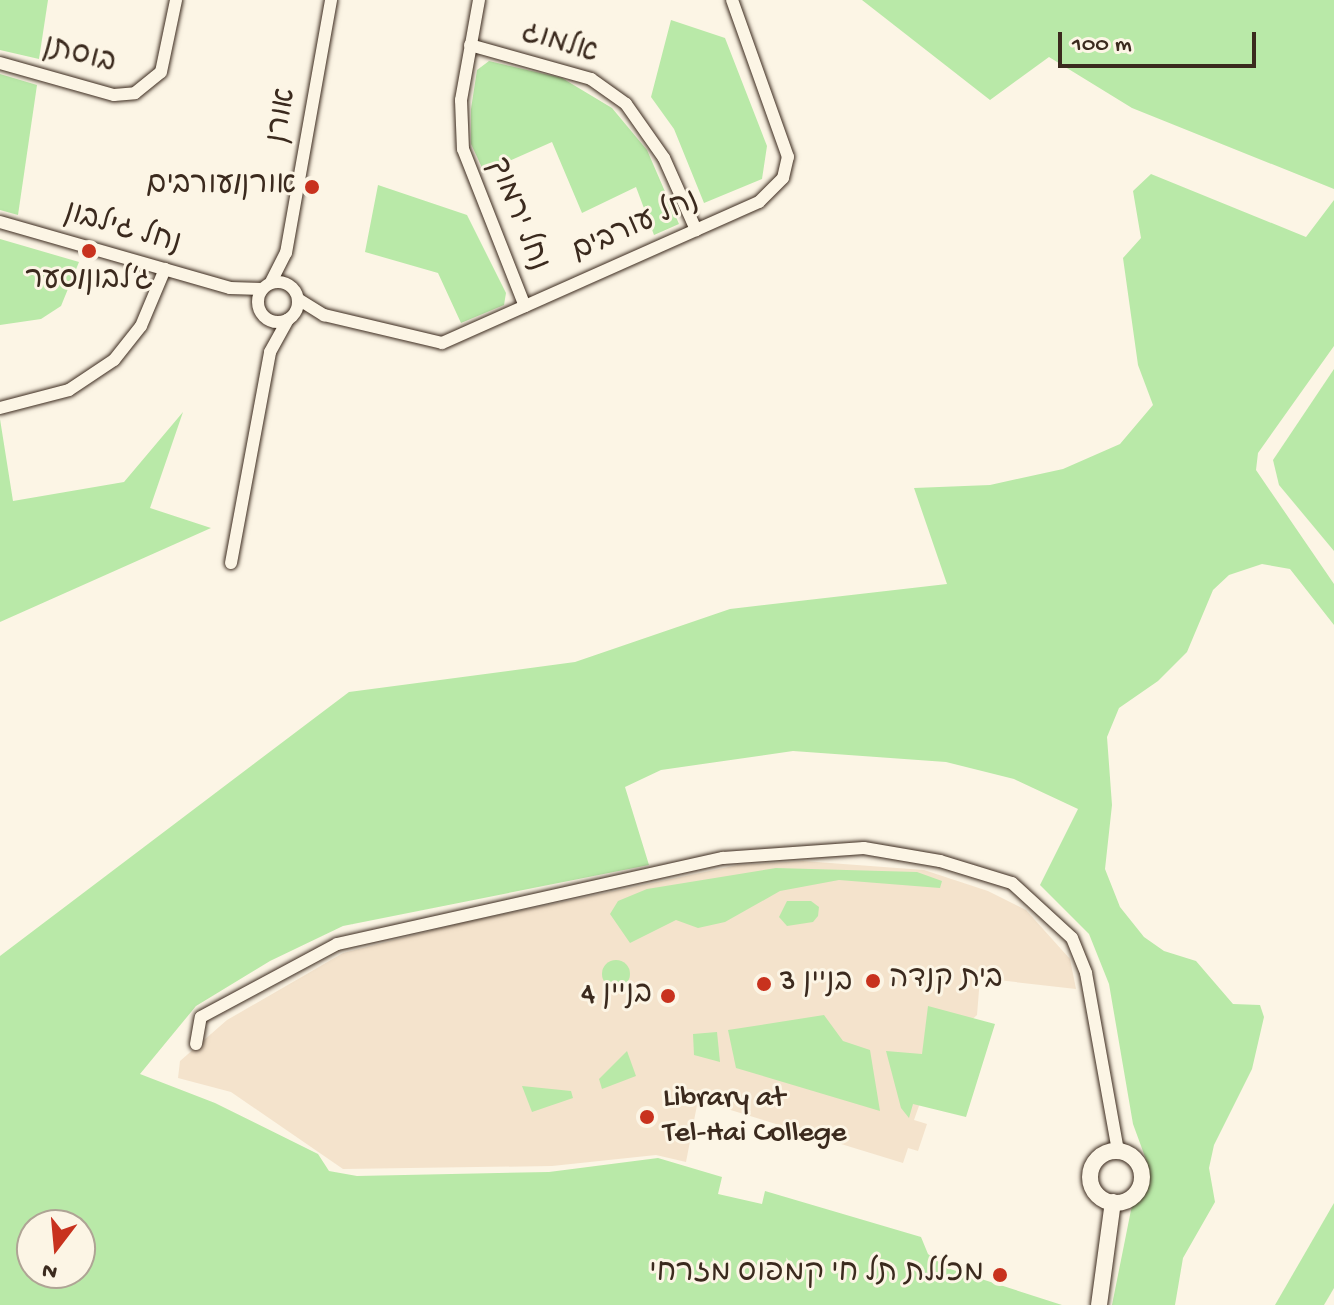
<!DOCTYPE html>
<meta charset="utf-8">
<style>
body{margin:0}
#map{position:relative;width:1334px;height:1305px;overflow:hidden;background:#fcf5e5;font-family:"Gochi Hand","Playpen Sans Hebrew",sans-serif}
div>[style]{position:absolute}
.built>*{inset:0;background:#f4e3cc}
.green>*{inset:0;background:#b9e9a8}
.round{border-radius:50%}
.roads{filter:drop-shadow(0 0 2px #3b2a1e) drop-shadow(0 0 2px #3b2a1e)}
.street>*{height:12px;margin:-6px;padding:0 6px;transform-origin:6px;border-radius:6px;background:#fcf5e5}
.street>.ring{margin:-6px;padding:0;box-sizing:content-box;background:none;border:12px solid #fcf5e5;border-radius:50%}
.secondary>*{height:16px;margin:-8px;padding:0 8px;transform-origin:8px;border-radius:8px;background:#fcf5e5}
.secondary>.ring{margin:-8px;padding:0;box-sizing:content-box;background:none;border:16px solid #fcf5e5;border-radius:50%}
.dots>*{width:22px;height:22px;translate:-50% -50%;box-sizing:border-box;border:4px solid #fcf5e5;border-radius:50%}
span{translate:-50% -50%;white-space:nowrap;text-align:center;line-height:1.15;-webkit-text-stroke:6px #fcf5e5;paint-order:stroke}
.street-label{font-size:30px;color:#3b2a1e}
.poi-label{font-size:30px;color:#3b2a1e}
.right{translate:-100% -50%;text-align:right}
.left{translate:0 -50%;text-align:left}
.north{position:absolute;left:16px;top:1209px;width:80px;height:80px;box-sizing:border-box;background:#fcf5e5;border:2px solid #afa495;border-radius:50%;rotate:196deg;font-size:22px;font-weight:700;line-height:32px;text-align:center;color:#3b2a1e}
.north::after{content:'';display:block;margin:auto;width:28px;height:36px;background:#c8321e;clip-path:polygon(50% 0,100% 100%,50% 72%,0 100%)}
.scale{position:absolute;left:1058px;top:32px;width:198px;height:36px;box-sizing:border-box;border:4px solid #3b2a1e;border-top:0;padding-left:10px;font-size:24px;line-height:28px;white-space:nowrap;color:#3b2a1e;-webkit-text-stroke:6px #fcf5e5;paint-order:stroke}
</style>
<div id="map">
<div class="built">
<i style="clip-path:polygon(803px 861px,924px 870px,988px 891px,1026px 910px,1070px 959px,1076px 989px,980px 978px,977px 1015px,939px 1049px,914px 1120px,927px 1124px,918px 1151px,908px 1148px,903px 1163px,698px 1100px,686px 1162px,656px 1155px,552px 1166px,343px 1169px,231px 1092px,178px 1078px,180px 1061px,227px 1020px,343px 953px,461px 923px,738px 865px)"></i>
</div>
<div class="green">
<i style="clip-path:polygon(0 0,48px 0,39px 59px,0 50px)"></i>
<i style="clip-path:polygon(862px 0,1334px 0,1334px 189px,1132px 108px,1049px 57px,990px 100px)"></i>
<i style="clip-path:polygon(671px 20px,725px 38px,767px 146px,762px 179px,704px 203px,674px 129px,651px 97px)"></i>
<i style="clip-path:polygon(489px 61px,562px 78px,612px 108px,647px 150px,679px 224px,654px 235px,636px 187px,582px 213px,552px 142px,484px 172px,471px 144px,471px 109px,477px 70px)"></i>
<i style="clip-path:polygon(0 74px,37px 85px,18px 215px,0 210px)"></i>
<i style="clip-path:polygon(evenodd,1151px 174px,1306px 237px,1334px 200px,1334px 346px,1258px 453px,1256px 470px,1334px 584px,1334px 625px,1290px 569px,1262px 564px,1229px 575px,1213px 590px,1187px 652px,1158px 681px,1119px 708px,1107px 737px,1112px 805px,1105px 869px,1120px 907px,1144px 937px,1164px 951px,1196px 961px,1233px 1004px,1260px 1005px,1264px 1017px,1252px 1069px,1214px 1145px,1209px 1168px,1215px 1202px,1183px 1258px,1175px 1305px,1112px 1305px,1131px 1210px,1148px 1165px,1133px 1124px,1109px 984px,1089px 934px,1040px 885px,1078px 809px,1014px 779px,946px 762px,793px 751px,661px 770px,625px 787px,649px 865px,343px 926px,270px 961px,196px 1006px,140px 1074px,215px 1103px,318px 1154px,329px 1171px,357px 1176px,549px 1172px,658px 1158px,722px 1177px,718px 1194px,762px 1204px,765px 1191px,921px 1237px,928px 1254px,947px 1268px,1062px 1305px,0 1305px,0 956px,349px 692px,575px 662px,730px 609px,947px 584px,914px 488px,990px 485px,1063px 469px,1120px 444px,1153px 405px,1138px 365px,1123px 258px,1141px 238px,1133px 191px,1151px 174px,32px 1225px,80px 1225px,80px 1273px,32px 1273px,32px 1225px)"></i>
<i style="clip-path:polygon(378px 185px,467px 215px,506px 293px,504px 305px,461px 323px,438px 273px,365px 252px)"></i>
<i style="clip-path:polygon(0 239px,79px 262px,61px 306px,41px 319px,0 325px)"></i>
<i style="clip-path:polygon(1334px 369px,1334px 551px,1279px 485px,1273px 460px)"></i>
<i style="clip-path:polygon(183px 412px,150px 508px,211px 528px,0 622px,0 419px,13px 501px,124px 482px)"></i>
<i style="clip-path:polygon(776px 868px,917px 872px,942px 881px,940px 888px,839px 880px,780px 891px,725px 922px,698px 928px,676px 920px,630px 943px,610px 914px,618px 901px,647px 889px)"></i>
<i style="clip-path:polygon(787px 901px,811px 901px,819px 907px,818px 916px,813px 922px,787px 926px,779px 917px)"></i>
<i class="round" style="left:602px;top:960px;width:28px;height:28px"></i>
<i style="clip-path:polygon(928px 1006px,995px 1024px,966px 1117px,913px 1104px,909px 1118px,901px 1108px,886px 1051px,922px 1054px)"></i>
<i style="clip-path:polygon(824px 1015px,843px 1041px,870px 1050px,880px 1111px,736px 1068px,728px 1030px)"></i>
<i style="clip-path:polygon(717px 1032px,720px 1062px,694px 1055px,693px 1034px)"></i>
<i style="clip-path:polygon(627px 1051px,636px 1076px,602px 1089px,599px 1079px)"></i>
<i style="clip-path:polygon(522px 1086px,571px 1091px,573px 1098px,532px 1112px)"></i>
<i style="clip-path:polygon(1334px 1203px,1334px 1288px,1324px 1305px,1275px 1305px)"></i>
</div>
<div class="roads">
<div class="street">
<i style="left:479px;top:0;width:102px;rotate:100.2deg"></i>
<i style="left:461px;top:100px;width:49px;rotate:87.7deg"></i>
<i style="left:463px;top:149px;width:169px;rotate:68.5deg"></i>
<i style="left:470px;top:45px;width:126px;rotate:15.7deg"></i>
<i style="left:591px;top:79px;width:43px;rotate:35.5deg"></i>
<i style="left:626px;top:104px;width:66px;rotate:54.9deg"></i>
<i style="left:664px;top:158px;width:79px;rotate:66deg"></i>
<i style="left:0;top:63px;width:118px;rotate:15.7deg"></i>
<i style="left:114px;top:95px;width:21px;rotate:-5deg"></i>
<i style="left:135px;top:93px;width:33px;rotate:-39deg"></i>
<i style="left:161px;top:72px;width:74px;rotate:-78.2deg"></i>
<i style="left:0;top:222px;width:239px;rotate:16deg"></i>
<i style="left:230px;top:288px;width:32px;rotate:2deg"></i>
<i class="ring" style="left:258px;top:282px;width:28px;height:28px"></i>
<i style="left:271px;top:282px;width:33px;rotate:-63deg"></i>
<i style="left:286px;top:253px;width:257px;rotate:-79.9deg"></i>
<i style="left:298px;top:299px;width:31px;rotate:32deg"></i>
<i style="left:324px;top:315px;width:121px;rotate:13.3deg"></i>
<i style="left:442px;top:343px;width:347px;rotate:-24deg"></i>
<i style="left:759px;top:202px;width:34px;rotate:-45deg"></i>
<i style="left:783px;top:178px;width:22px;rotate:-77deg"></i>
<i style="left:788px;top:157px;width:167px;rotate:-109.6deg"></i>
<i style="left:0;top:408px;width:71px;rotate:-14.6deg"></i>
<i style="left:69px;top:390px;width:54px;rotate:-33.7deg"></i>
<i style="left:114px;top:360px;width:43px;rotate:-51.5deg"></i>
<i style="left:141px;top:326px;width:62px;rotate:-67.2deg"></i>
<i style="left:231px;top:563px;width:215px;rotate:-79.5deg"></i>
<i style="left:270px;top:352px;width:37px;rotate:-61deg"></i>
<i style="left:196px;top:1044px;width:27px;rotate:-80deg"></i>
<i style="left:201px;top:1017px;width:154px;rotate:-28.2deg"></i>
<i style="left:337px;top:944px;width:395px;rotate:-12.6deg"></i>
<i style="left:723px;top:858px;width:141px;rotate:-4.1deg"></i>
<i style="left:864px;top:848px;width:77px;rotate:9.7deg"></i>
<i style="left:940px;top:861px;width:75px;rotate:17deg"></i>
<i style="left:1012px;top:883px;width:81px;rotate:42.5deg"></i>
<i style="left:1072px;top:938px;width:38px;rotate:68deg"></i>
<i style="left:1086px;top:973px;width:181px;rotate:79.8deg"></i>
</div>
<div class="secondary">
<i class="ring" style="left:1090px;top:1151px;width:36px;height:36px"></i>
<i style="left:1099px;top:1305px;width:104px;rotate:-82.3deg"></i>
</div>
</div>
<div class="dots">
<i style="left:312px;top:187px;background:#c8321e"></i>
<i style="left:89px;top:251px;background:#c8321e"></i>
<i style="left:873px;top:981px;background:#c8321e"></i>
<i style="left:764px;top:984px;background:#c8321e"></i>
<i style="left:668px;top:996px;background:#c8321e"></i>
<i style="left:647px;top:1117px;background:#c8321e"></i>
<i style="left:1000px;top:1275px;background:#c8321e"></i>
</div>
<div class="street-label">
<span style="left:559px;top:45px;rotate:17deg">אלמוג</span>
<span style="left:79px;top:57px;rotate:14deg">בוסתן</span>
<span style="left:284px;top:116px;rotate:-80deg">אורן</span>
<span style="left:516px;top:215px;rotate:68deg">נחל ירמוך</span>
<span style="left:636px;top:228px;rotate:-24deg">נחל עורבים</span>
<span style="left:122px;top:230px;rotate:16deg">נחל ג'לבון</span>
</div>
<div class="poi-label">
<span class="right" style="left:296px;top:187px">אורן/עורבים</span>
<span style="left:89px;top:282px">ג׳לבון/סער</span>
<span class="left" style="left:889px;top:981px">בית קנדה</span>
<span class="left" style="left:780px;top:984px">בניין 3</span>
<span class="right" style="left:652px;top:996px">בניין 4</span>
<span class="left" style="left:663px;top:1117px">Library at<br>Tel-Hai College</span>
<span class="right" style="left:984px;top:1275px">מכללת תל חי קמפוס מזרחי</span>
</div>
<div class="north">N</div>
<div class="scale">100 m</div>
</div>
